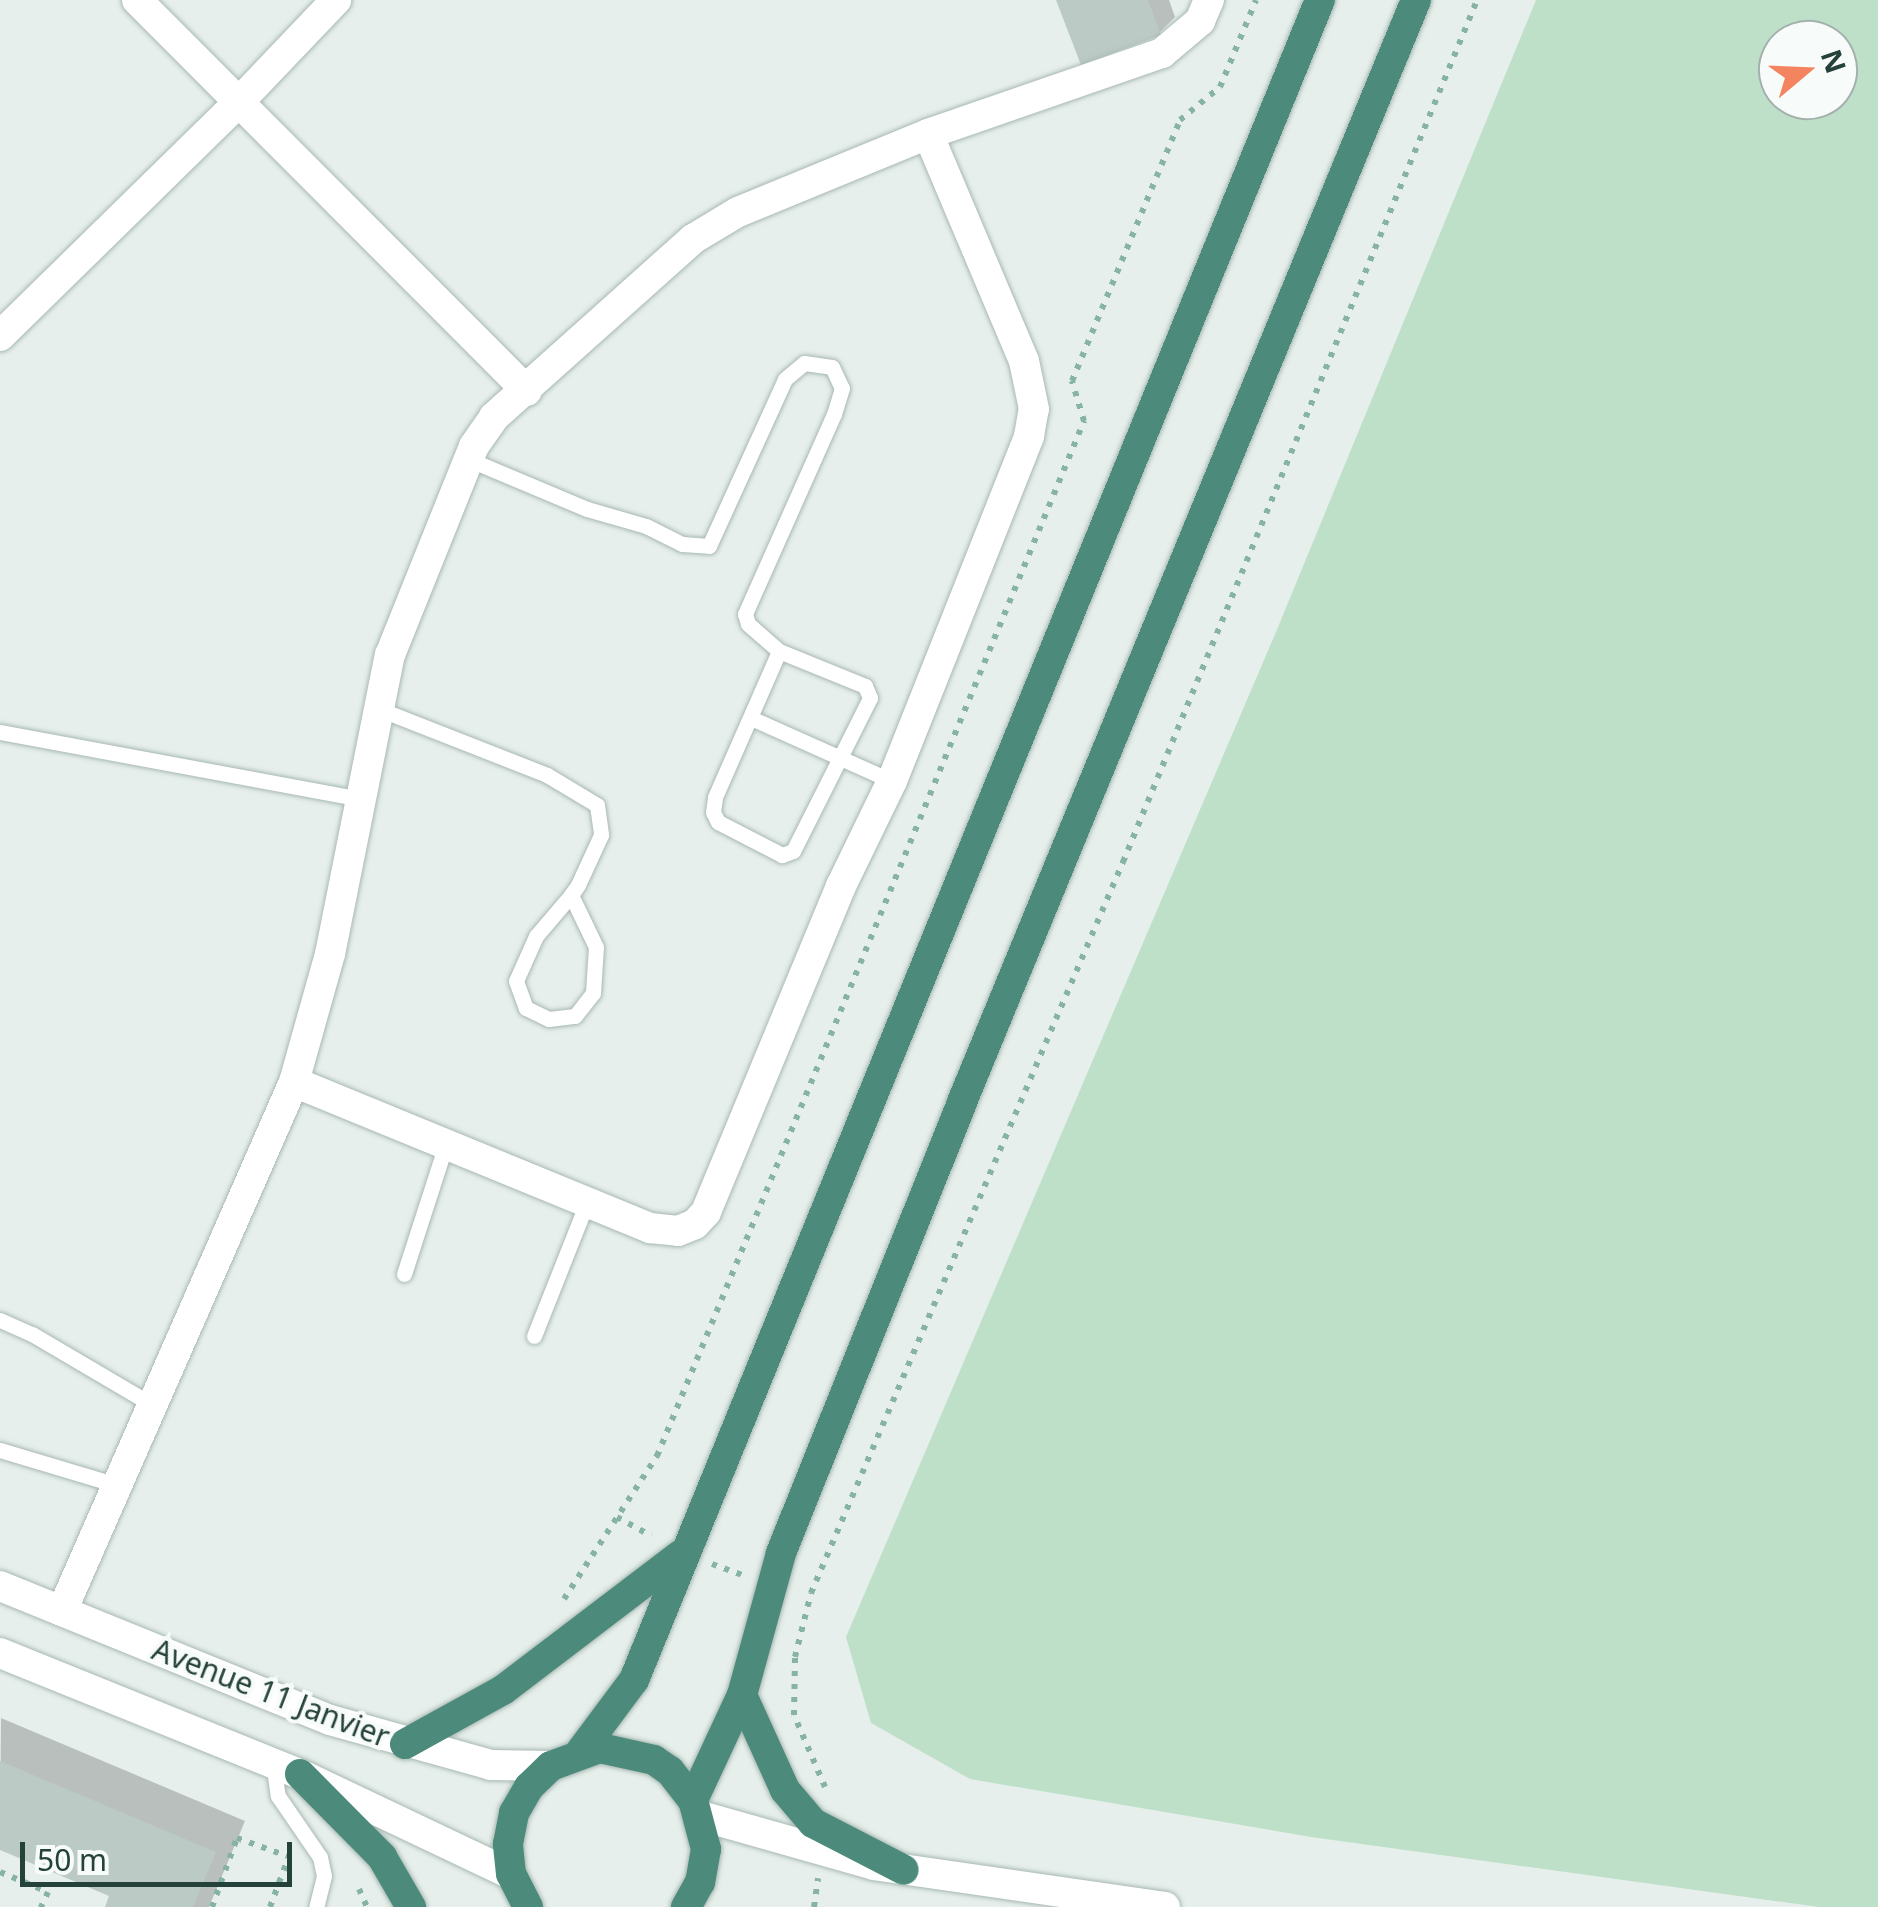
<!DOCTYPE html>
<style>
body{margin:0}
#map{position:relative;width:1878px;height:1907px;overflow:hidden;background:#e6efeb;font-family:"Noto Sans",sans-serif}
div>[style]{position:absolute}
.green>*{inset:0;background:#bfe0c8}
.shadow>*{inset:0;background:#0003}
.building>*{inset:0;background:#bbcac4}
.path>*{height:6px;margin-top:-3px;transform-origin:0;background:repeating-linear-gradient(90deg,#86b3a5 0 5px,transparent 0 13px)}
.roads{filter:drop-shadow(0 0 2px #a8b8b2) drop-shadow(0 0 2px #a8b8b2)}
.service>*{height:15px;margin:-7.5px;padding:0 7.5px;transform-origin:7.5px;border-radius:7.5px;background:#fff}
.minor>*{height:30px;margin:-15px;padding:0 15px;transform-origin:15px;border-radius:15px;background:#fff}
.tertiary>*{height:30px;margin:-15px;padding:0 15px;transform-origin:15px;border-radius:15px;background:#fff}
.trunk>*{height:30px;margin:-15px;padding:0 15px;transform-origin:15px;border-radius:15px;background:#4c8a7c}
span{translate:-50% -50%;white-space:nowrap;text-align:center;line-height:1.15;-webkit-text-stroke:8px #f7fbf9;paint-order:stroke}
.street-label{font-size:30px;color:#24423a}
.north{position:absolute;left:1758px;top:20px;width:100px;height:100px;box-sizing:border-box;background:#f7fbf9;border:2px solid #a3b1ad;border-radius:50%;rotate:71deg;font-size:28px;font-weight:700;line-height:40px;text-align:center;color:#24423a}
.north::after{content:'';display:block;margin:auto;width:35px;height:45px;background:#f4845f;clip-path:polygon(50% 0,100% 100%,50% 72%,0 100%)}
.scale{position:absolute;left:20px;top:1842px;width:272px;height:45px;box-sizing:border-box;border:5px solid #24423a;border-top:0;padding-left:12px;font-size:30px;line-height:35px;white-space:nowrap;color:#24423a;-webkit-text-stroke:8px #f7fbf9;paint-order:stroke}
</style>
<div id="map">
<div class="green">
<i style="clip-path:polygon(evenodd,1536px 0,1878px 0,1878px 1907px,1819px 1907px,1311px 1837px,970px 1779px,871px 1723px,846px 1637px,1276px 632px,1536px 0,1778px 40px,1838px 40px,1838px 100px,1778px 100px,1778px 40px)"></i>
</div>
<div class="shadow">
<i style="clip-path:polygon(1059px 0,1169px 0,1175px 17px,1160px 32px)"></i>
<i style="clip-path:polygon(1px 1718px,245px 1821px,209px 1907px,107px 1907px,112px 1895px,0 1847px)"></i>
</div>
<div class="building">
<i style="clip-path:polygon(1056px 0,1148px 0,1161px 35px,1081px 65px)"></i>
<i style="clip-path:polygon(0 1761px,216px 1852px,193px 1907px,105px 1907px,109px 1896px,0 1850px)"></i>
</div>
<div class="path">
<i style="left:617px;top:1517px;width:39px;rotate:29deg"></i>
<i style="left:712px;top:1564px;width:33px;rotate:20deg"></i>
<i style="left:564px;top:1599px;width:171px;rotate:-57deg"></i>
<i style="left:657px;top:1456px;width:1120px;rotate:-67.58deg"></i>
<i style="left:1084px;top:421px;width:42px;rotate:-106.7deg"></i>
<i style="left:1072px;top:381px;width:282px;rotate:-67.5deg"></i>
<i style="left:1180px;top:120px;width:52px;rotate:-39.5deg"></i>
<i style="left:1220px;top:87px;width:94px;rotate:-67.5deg"></i>
<i style="left:825px;top:1787px;width:78px;rotate:-113.3deg"></i>
<i style="left:794px;top:1715px;width:58px;rotate:-89deg"></i>
<i style="left:795px;top:1657px;width:66px;rotate:-76deg"></i>
<i style="left:811px;top:1593px;width:795px;rotate:-66.89deg"></i>
<i style="left:1123px;top:862px;width:932px;rotate:-67.67deg"></i>
<i style="left:0;top:1872px;width:52px;rotate:22.6deg"></i>
<i style="left:48px;top:1892px;width:17px;rotate:115deg"></i>
<i style="left:359px;top:1889px;width:20px;rotate:66deg"></i>
<i style="left:212px;top:1907px;width:73px;rotate:-70.1deg"></i>
<i style="left:237px;top:1838px;width:53px;rotate:19.8deg"></i>
<i style="left:270px;top:1907px;width:54px;rotate:-69.6deg"></i>
<i style="left:814px;top:1907px;width:29px;rotate:-82deg"></i>
</div>
<div class="roads">
<div class="service">
<i style="left:468px;top:459px;width:129px;rotate:22.8deg"></i>
<i style="left:587px;top:509px;width:61px;rotate:16.1deg"></i>
<i style="left:646px;top:526px;width:40px;rotate:26.6deg"></i>
<i style="left:682px;top:544px;width:27px;rotate:4deg"></i>
<i style="left:709px;top:546px;width:183px;rotate:-65.5deg"></i>
<i style="left:785px;top:379px;width:25px;rotate:-40deg"></i>
<i style="left:804px;top:363px;width:28px;rotate:8deg"></i>
<i style="left:832px;top:367px;width:23px;rotate:65deg"></i>
<i style="left:842px;top:388px;width:27px;rotate:107deg"></i>
<i style="left:834px;top:414px;width:219px;rotate:114deg"></i>
<i style="left:745px;top:614px;width:10px;rotate:73deg"></i>
<i style="left:748px;top:624px;width:41px;rotate:41.1deg"></i>
<i style="left:779px;top:651px;width:93px;rotate:22.1deg"></i>
<i style="left:865px;top:686px;width:13px;rotate:67deg"></i>
<i style="left:870px;top:698px;width:171px;rotate:116.7deg"></i>
<i style="left:793px;top:851px;width:12px;rotate:160deg"></i>
<i style="left:782px;top:855px;width:72px;rotate:-152.7deg"></i>
<i style="left:718px;top:822px;width:11px;rotate:-117deg"></i>
<i style="left:713px;top:812px;width:15px;rotate:-82deg"></i>
<i style="left:715px;top:797px;width:159px;rotate:-66.3deg"></i>
<i style="left:379px;top:709px;width:180px;rotate:21.4deg"></i>
<i style="left:547px;top:775px;width:58px;rotate:31deg"></i>
<i style="left:597px;top:805px;width:30px;rotate:82deg"></i>
<i style="left:601px;top:835px;width:55px;rotate:114.7deg"></i>
<i style="left:578px;top:885px;width:12px;rotate:125deg"></i>
<i style="left:571px;top:895px;width:54px;rotate:130.5deg"></i>
<i style="left:536px;top:936px;width:49px;rotate:114deg"></i>
<i style="left:516px;top:981px;width:29px;rotate:70deg"></i>
<i style="left:526px;top:1008px;width:25px;rotate:26deg"></i>
<i style="left:549px;top:1019px;width:26px;rotate:-7deg"></i>
<i style="left:575px;top:1016px;width:29px;rotate:-52deg"></i>
<i style="left:593px;top:993px;width:46px;rotate:-86.3deg"></i>
<i style="left:596px;top:947px;width:58px;rotate:-115.7deg"></i>
<i style="left:751px;top:718px;width:154px;rotate:24.1deg"></i>
<i style="left:0;top:732px;width:366px;rotate:10.5deg"></i>
<i style="left:404px;top:1274px;width:137px;rotate:-72.1deg"></i>
<i style="left:0;top:1320px;width:35px;rotate:24deg"></i>
<i style="left:32px;top:1334px;width:138px;rotate:30.5deg"></i>
<i style="left:534px;top:1336px;width:144px;rotate:-68.4deg"></i>
<i style="left:0;top:1450px;width:122px;rotate:16.7deg"></i>
<i style="left:273px;top:1762px;width:34px;rotate:82deg"></i>
<i style="left:278px;top:1796px;width:74px;rotate:55.5deg"></i>
<i style="left:320px;top:1857px;width:19px;rotate:78deg"></i>
<i style="left:324px;top:1876px;width:32px;rotate:104deg"></i>
</div>
<div class="minor">
<i style="left:137px;top:0;width:552px;rotate:45.07deg"></i>
<i style="left:0;top:336px;width:334px;rotate:-44.4deg"></i>
<i style="left:239px;top:102px;width:141px;rotate:-46.4deg"></i>
<i style="left:294px;top:1082px;width:385px;rotate:22.3deg"></i>
<i style="left:650px;top:1228px;width:28px;rotate:6deg"></i>
<i style="left:678px;top:1231px;width:18px;rotate:-22deg"></i>
<i style="left:695px;top:1224px;width:16px;rotate:-47deg"></i>
<i style="left:706px;top:1212px;width:353px;rotate:-67.5deg"></i>
<i style="left:841px;top:886px;width:117px;rotate:-64.1deg"></i>
<i style="left:892px;top:781px;width:371px;rotate:-68.3deg"></i>
<i style="left:1029px;top:436px;width:27px;rotate:-80deg"></i>
<i style="left:1034px;top:409px;width:49px;rotate:-101.8deg"></i>
<i style="left:1024px;top:361px;width:246px;rotate:-112.9deg"></i>
<i style="left:62px;top:1611px;width:578px;rotate:-66.32deg"></i>
<i style="left:294px;top:1082px;width:133px;rotate:-74.3deg"></i>
<i style="left:330px;top:954px;width:305px;rotate:-78.7deg"></i>
<i style="left:390px;top:655px;width:225px;rotate:-68.1deg"></i>
<i style="left:474px;top:446px;width:35px;rotate:-55deg"></i>
<i style="left:494px;top:417px;width:267px;rotate:-41.8deg"></i>
<i style="left:693px;top:239px;width:52px;rotate:-31deg"></i>
<i style="left:738px;top:212px;width:205px;rotate:-22.3deg"></i>
<i style="left:928px;top:134px;width:248px;rotate:-19.1deg"></i>
<i style="left:1162px;top:53px;width:50px;rotate:-40.1deg"></i>
<i style="left:1200px;top:21px;width:23px;rotate:-67deg"></i>
<i style="left:701px;top:1816px;width:180px;rotate:15.8deg"></i>
<i style="left:874px;top:1865px;width:294px;rotate:8.2deg"></i>
</div>
<div class="tertiary">
<i style="left:0;top:1586px;width:356px;rotate:22.1deg"></i>
<i style="left:330px;top:1720px;width:167px;rotate:15.6deg"></i>
<i style="left:491px;top:1765px;width:60px;rotate:1deg"></i>
<i style="left:0;top:1653px;width:323px;rotate:22deg"></i>
<i style="left:300px;top:1774px;width:233px;rotate:25.4deg"></i>
</div>
<div class="trunk">
<i style="left:742px;top:1695px;width:104px;rotate:65.6deg"></i>
<i style="left:785px;top:1790px;width:43px;rotate:49.7deg"></i>
<i style="left:813px;top:1823px;width:102px;rotate:27.3deg"></i>
<i style="left:405px;top:1744px;width:112px;rotate:-28.9deg"></i>
<i style="left:503px;top:1690px;width:223px;rotate:-37.3deg"></i>
<i style="left:581px;top:1751px;width:89px;rotate:-53.3deg"></i>
<i style="left:634px;top:1680px;width:1815px;rotate:-67.79deg"></i>
<i style="left:300px;top:1774px;width:117px;rotate:45.3deg"></i>
<i style="left:382px;top:1857px;width:58px;rotate:59.9deg"></i>
<i style="left:693px;top:1800px;width:116px;rotate:-65deg"></i>
<i style="left:742px;top:1695px;width:147px;rotate:-74.6deg"></i>
<i style="left:781px;top:1553px;width:486px;rotate:-68.1deg"></i>
<i style="left:962px;top:1102px;width:1192px;rotate:-67.61deg"></i>
<i style="left:528px;top:1907px;width:37px;rotate:-117deg"></i>
<i style="left:511px;top:1874px;width:30px;rotate:-96deg"></i>
<i style="left:508px;top:1844px;width:32px;rotate:-79deg"></i>
<i style="left:514px;top:1813px;width:30px;rotate:-60deg"></i>
<i style="left:529px;top:1787px;width:30px;rotate:-44deg"></i>
<i style="left:551px;top:1766px;width:52px;rotate:-20.2deg"></i>
<i style="left:600px;top:1748px;width:55px;rotate:12.5deg"></i>
<i style="left:654px;top:1760px;width:19px;rotate:35deg"></i>
<i style="left:670px;top:1771px;width:37px;rotate:52deg"></i>
<i style="left:693px;top:1800px;width:51px;rotate:75.1deg"></i>
<i style="left:706px;top:1849px;width:34px;rotate:100deg"></i>
<i style="left:700px;top:1882px;width:29px;rotate:119deg"></i>
</div>
</div>
<div class="street-label">
<span style="left:271px;top:1693px;rotate:21deg">Avenue 11 Janvier</span>
</div>
<div class="north">N</div>
<div class="scale">50 m</div>
</div>
